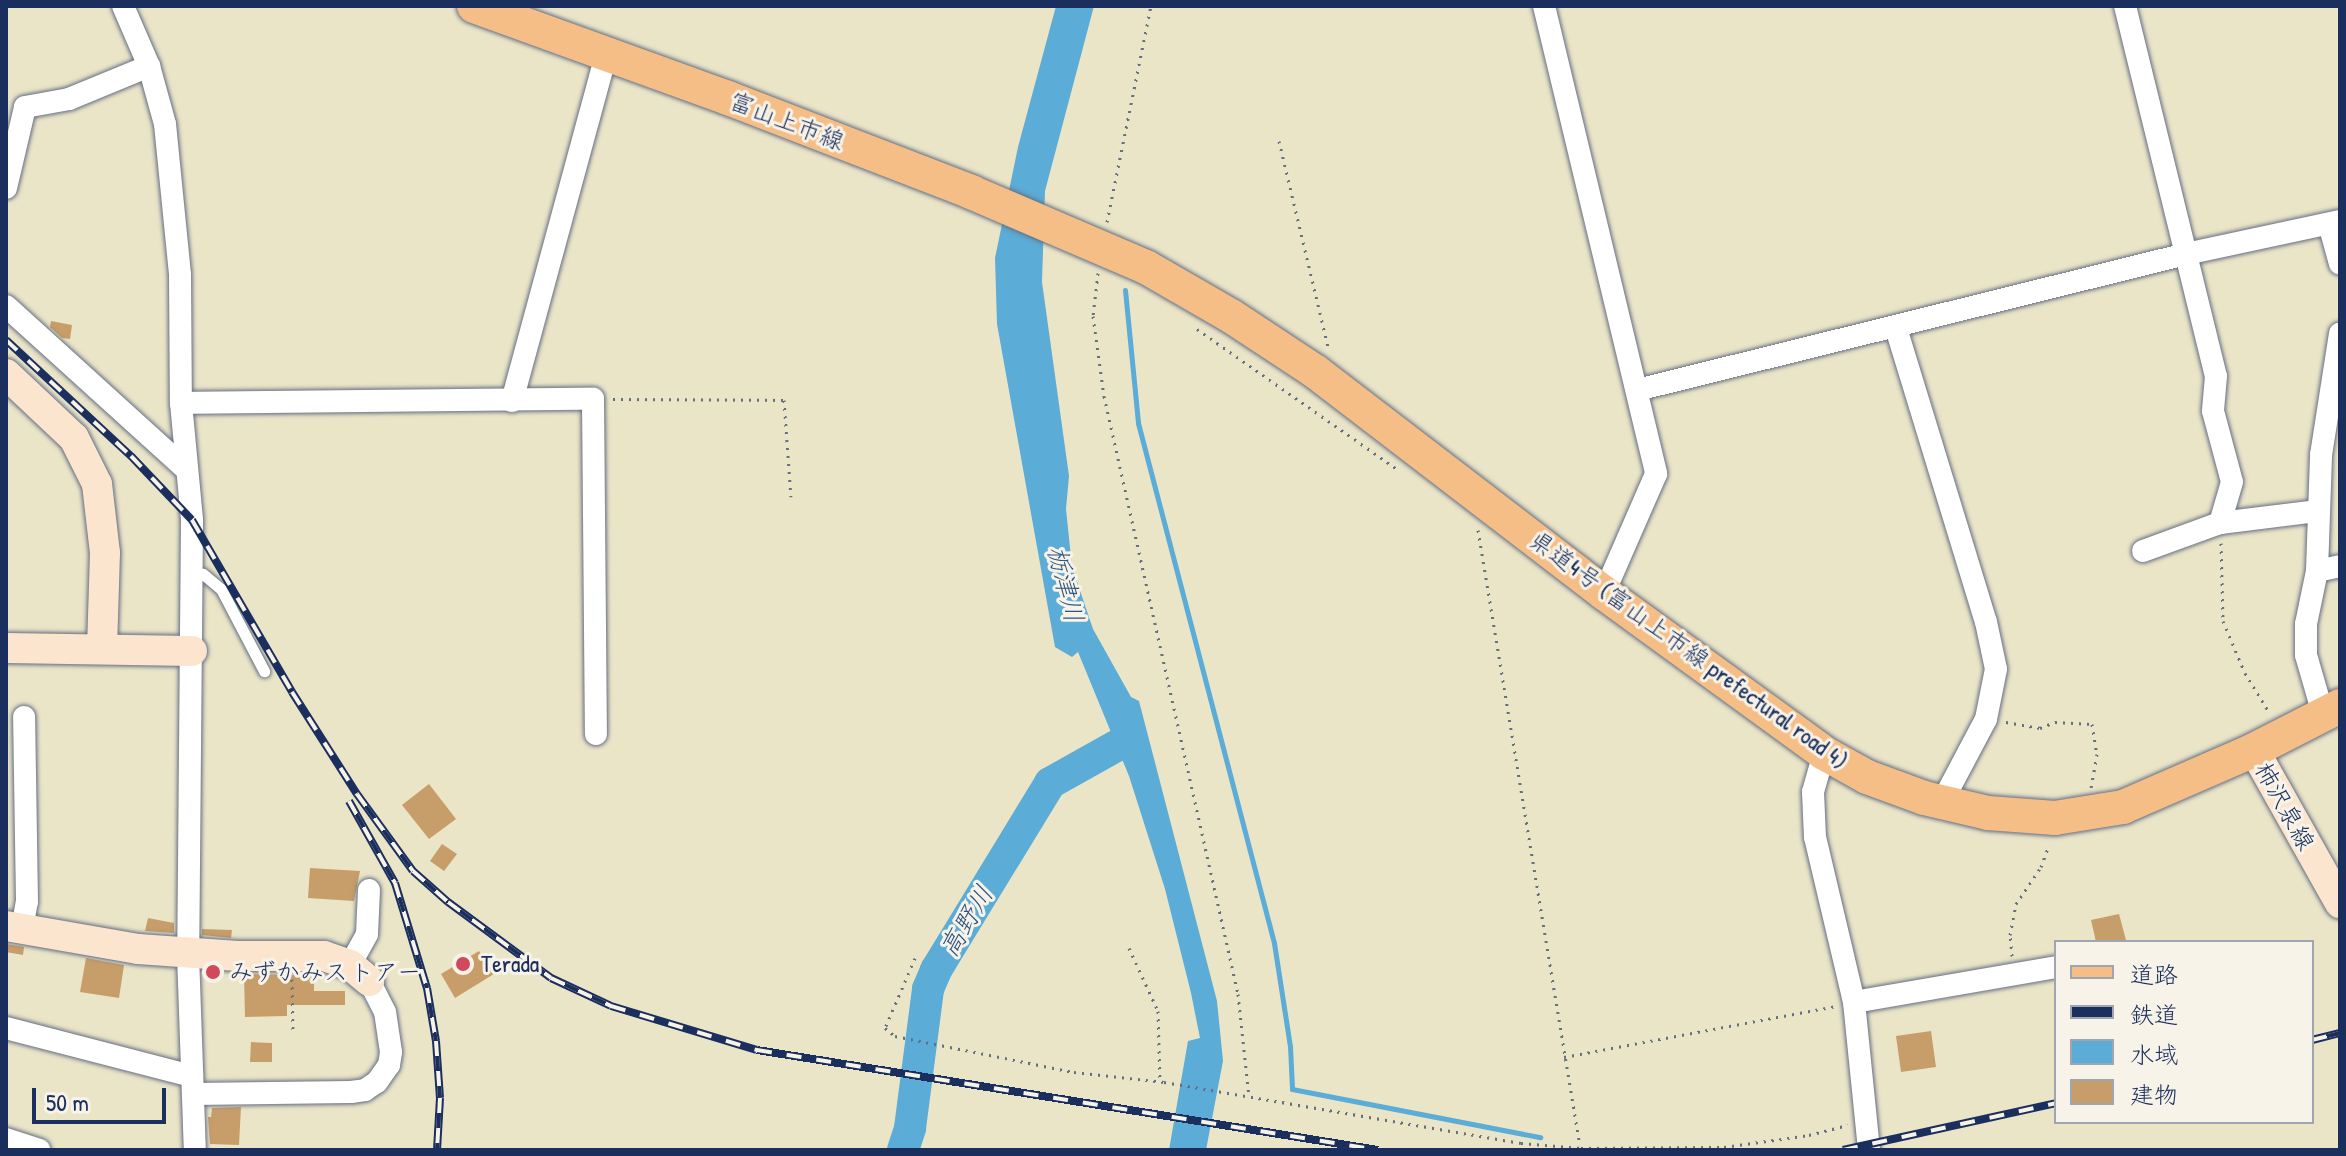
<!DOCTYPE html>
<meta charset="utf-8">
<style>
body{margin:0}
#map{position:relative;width:2346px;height:1156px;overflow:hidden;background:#ebe5c8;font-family:"Patrick Hand","Klee One",sans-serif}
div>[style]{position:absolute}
.water>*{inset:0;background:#5bacd6}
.stream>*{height:5px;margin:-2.5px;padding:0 2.5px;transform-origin:2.5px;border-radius:2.5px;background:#5bacd6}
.river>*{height:32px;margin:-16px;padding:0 16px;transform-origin:16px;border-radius:16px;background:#5bacd6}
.building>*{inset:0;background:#c79e6a}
.path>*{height:3px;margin-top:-1.5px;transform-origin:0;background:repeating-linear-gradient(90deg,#646f83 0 2px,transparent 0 8px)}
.roads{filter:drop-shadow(0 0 2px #646f83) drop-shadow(0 0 2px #646f83)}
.lane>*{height:11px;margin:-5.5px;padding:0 5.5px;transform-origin:5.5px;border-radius:5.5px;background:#fff}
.street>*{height:22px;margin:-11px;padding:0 11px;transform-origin:11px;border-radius:11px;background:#fff}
.secondary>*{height:30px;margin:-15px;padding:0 15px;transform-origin:15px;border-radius:15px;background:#fbe5cf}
.primary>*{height:34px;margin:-17px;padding:0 17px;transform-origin:17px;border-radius:17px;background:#f6be87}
.rail>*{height:8px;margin-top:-4px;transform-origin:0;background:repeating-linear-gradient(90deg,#f7f3e8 0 15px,#1b2f5e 0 30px);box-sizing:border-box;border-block:2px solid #1b2f5e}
.dots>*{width:22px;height:22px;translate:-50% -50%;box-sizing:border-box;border:4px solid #f7f3e8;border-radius:50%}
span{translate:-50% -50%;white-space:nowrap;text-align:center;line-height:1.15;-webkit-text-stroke:6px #f7f3e8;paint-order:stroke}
.street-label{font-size:24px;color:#1b2f5e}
.poi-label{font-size:24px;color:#1b2f5e}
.left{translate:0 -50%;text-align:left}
.water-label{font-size:26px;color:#2e5482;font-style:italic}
.frame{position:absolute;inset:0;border:8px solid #1b2f5e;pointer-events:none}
.legend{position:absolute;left:2054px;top:940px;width:260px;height:184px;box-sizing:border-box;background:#f7f3e8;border:2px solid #9fa5b1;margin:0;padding:10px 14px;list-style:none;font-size:24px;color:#1b2f5e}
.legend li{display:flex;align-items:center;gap:16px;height:40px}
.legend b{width:40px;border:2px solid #9fa5b1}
.scale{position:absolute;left:32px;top:1088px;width:134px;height:36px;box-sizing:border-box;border:4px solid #1b2f5e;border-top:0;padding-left:10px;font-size:24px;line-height:28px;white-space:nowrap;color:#1b2f5e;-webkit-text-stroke:6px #f7f3e8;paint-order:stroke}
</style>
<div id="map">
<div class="water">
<i style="clip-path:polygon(1056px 6px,1094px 6px,1045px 191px,1042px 282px,1069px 476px,1066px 509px,1072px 567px,1093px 629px,1131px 697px,1139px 701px,1217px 1001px,1223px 1061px,1206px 1150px,1169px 1150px,1188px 1041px,1200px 1038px,1191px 993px,1165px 889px,1129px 776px,1078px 652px,1072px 657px,1055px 647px,997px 324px,995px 258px,1018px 147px)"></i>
</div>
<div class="stream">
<i style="left:1125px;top:290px;width:134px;rotate:84.4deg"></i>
<i style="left:1138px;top:423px;width:537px;rotate:75.34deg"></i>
<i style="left:1274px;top:943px;width:104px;rotate:81.2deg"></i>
<i style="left:1290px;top:1046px;width:43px;rotate:87.3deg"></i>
<i style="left:1292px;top:1089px;width:253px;rotate:11deg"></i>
</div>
<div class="river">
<i style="left:903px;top:1150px;width:23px;rotate:-72deg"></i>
<i style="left:910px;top:1128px;width:140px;rotate:-82.6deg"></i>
<i style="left:928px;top:989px;width:21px;rotate:-67deg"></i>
<i style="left:936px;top:970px;width:219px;rotate:-58.6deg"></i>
<i style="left:1050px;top:783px;width:88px;rotate:-29.2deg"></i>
</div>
<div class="building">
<i style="clip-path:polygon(51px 321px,72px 325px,70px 339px,62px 338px,50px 327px)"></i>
<i style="clip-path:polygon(429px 784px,456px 819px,429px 839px,402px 805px)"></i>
<i style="clip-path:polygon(442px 844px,457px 854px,444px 871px,430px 861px)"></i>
<i style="clip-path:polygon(310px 868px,360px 871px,354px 901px,308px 898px)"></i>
<i style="clip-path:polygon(2119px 914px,2126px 940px,2096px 942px,2091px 920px)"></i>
<i style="clip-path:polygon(148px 918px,174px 923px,174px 933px,145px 931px)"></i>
<i style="clip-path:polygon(202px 929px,232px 930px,231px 938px,202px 935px)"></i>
<i style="clip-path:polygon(6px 944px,24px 947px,23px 955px,6px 952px)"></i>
<i style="clip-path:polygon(479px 951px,494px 974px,455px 998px,441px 974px)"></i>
<i style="clip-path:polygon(86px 958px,124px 965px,119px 998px,80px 992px)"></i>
<i style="clip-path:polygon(244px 974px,314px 975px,314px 991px,345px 991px,345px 1005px,287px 1005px,287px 1016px,245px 1017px)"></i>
<i style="clip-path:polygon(1931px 1031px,1936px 1067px,1901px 1072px,1896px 1036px)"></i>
<i style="clip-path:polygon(251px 1042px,272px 1043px,272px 1062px,250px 1062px)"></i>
<i style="clip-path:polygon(241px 1107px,239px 1145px,210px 1144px,208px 1117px,211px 1117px,212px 1108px)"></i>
</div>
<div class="path">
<i style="left:1279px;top:141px;width:212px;rotate:76.6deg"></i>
<i style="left:1107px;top:222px;width:220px;rotate:-78.5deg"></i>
<i style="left:1098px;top:273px;width:43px;rotate:96.6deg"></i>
<i style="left:1093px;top:316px;width:81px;rotate:82.2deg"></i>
<i style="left:1104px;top:396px;width:613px;rotate:77.37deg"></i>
<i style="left:1238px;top:994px;width:104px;rotate:83.9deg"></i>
<i style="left:1197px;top:329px;width:244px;rotate:35deg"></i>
<i style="left:613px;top:399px;width:171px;rotate:0.3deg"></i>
<i style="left:784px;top:400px;width:97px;rotate:85.9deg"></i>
<i style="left:1478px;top:530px;width:624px;rotate:80.6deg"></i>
<i style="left:2221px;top:543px;width:78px;rotate:88.5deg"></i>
<i style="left:2223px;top:621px;width:56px;rotate:67.1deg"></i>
<i style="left:2245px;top:673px;width:46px;rotate:58.4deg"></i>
<i style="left:2006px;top:722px;width:35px;rotate:10deg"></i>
<i style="left:2040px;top:728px;width:16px;rotate:-22deg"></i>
<i style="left:2055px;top:722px;width:37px;rotate:3deg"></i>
<i style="left:2092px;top:724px;width:30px;rotate:81deg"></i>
<i style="left:2097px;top:754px;width:34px;rotate:100deg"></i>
<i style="left:1129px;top:948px;width:69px;rotate:65.3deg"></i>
<i style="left:1158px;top:1011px;width:71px;rotate:88.4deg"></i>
<i style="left:2012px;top:956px;width:21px;rotate:-95deg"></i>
<i style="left:2010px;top:935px;width:32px;rotate:-79deg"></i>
<i style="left:2016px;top:904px;width:45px;rotate:-56deg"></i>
<i style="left:2041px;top:867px;width:23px;rotate:-70deg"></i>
<i style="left:915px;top:958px;width:76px;rotate:113.2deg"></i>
<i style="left:885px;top:1028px;width:13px;rotate:39deg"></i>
<i style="left:895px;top:1036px;width:183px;rotate:11.4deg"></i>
<i style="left:1074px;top:1072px;width:91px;rotate:6.3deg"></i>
<i style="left:1164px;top:1082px;width:362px;rotate:9.7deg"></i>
<i style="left:1521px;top:1143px;width:60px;rotate:4.8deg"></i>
<i style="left:1581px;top:1148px;width:143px;rotate:-0.4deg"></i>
<i style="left:1724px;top:1147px;width:86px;rotate:-8deg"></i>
<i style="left:1809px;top:1135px;width:40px;rotate:-14.4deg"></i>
<i style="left:292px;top:979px;width:55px;rotate:89deg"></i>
<i style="left:1564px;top:1057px;width:277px;rotate:-10.6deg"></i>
</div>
<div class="roads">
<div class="lane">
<i style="left:191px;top:571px;width:12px;rotate:14deg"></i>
<i style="left:203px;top:574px;width:23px;rotate:40deg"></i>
<i style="left:221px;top:589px;width:93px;rotate:62.3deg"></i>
</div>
<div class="street">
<i style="left:123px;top:6px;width:65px;rotate:66.6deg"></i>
<i style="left:149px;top:66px;width:60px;rotate:74.6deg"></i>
<i style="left:165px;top:124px;width:152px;rotate:84.3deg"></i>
<i style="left:180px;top:275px;width:128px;rotate:89.6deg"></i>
<i style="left:181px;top:403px;width:118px;rotate:84.6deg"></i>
<i style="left:192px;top:520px;width:434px;rotate:90.5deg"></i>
<i style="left:188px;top:954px;width:196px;rotate:88deg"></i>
<i style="left:1544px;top:6px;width:481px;rotate:76.5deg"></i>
<i style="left:1656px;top:474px;width:130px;rotate:113.6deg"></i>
<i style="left:2125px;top:6px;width:381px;rotate:76.2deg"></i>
<i style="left:2216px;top:376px;width:35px;rotate:95deg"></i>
<i style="left:2213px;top:411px;width:73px;rotate:75deg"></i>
<i style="left:2232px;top:482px;width:43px;rotate:106.3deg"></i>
<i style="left:6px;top:188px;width:83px;rotate:-76.8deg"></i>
<i style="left:25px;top:107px;width:45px;rotate:-10.3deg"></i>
<i style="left:69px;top:99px;width:87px;rotate:-22.4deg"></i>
<i style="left:2329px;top:224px;width:41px;rotate:74.6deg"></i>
<i style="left:6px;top:306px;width:244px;rotate:42.2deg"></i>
<i style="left:1896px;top:328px;width:307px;rotate:73deg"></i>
<i style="left:1986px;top:622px;width:48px;rotate:78deg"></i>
<i style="left:1996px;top:669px;width:51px;rotate:101.3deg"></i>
<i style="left:1986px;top:719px;width:94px;rotate:117.9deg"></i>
<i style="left:1637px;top:390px;width:566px;rotate:-13.91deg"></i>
<i style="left:2186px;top:254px;width:157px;rotate:-12.1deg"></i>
<i style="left:512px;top:401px;width:360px;rotate:-74.8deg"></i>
<i style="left:181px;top:403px;width:412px;rotate:-0.6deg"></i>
<i style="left:593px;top:399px;width:335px;rotate:89.5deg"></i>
<i style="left:2143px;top:551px;width:82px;rotate:-20deg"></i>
<i style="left:2220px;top:523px;width:99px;rotate:-7deg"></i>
<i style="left:2317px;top:571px;width:24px;rotate:-12deg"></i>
<i style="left:2323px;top:714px;width:61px;rotate:-106.1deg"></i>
<i style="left:2306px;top:655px;width:31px;rotate:-90deg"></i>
<i style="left:2306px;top:624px;width:54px;rotate:-78.3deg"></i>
<i style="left:2317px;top:571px;width:116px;rotate:-88deg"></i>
<i style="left:2321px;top:455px;width:123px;rotate:-81.1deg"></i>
<i style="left:1824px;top:753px;width:41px;rotate:105.8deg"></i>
<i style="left:1813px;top:792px;width:45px;rotate:87.5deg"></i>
<i style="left:1815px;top:837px;width:170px;rotate:76.7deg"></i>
<i style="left:1854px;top:1002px;width:149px;rotate:84.2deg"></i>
<i style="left:22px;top:929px;width:27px;rotate:-80deg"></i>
<i style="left:27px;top:902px;width:185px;rotate:-90.9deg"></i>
<i style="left:350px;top:965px;width:35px;rotate:-61deg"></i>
<i style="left:367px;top:934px;width:44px;rotate:-87.4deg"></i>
<i style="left:1854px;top:1002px;width:205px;rotate:-9.8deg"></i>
<i style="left:6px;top:1028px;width:192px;rotate:14.5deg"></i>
<i style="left:193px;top:1094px;width:158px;rotate:-0.7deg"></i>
<i style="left:351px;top:1092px;width:14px;rotate:-8deg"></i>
<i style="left:365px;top:1090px;width:14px;rotate:-34deg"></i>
<i style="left:377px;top:1082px;width:21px;rotate:-55deg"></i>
<i style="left:389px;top:1065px;width:13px;rotate:-81deg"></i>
<i style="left:391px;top:1052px;width:40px;rotate:-98.5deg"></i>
<i style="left:385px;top:1012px;width:35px;rotate:-117deg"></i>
<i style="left:6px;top:1139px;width:35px;rotate:18deg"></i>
</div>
<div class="secondary">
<i style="left:6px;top:374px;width:93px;rotate:43.3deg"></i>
<i style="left:74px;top:438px;width:51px;rotate:63.4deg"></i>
<i style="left:97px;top:484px;width:69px;rotate:83.4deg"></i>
<i style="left:105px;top:553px;width:96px;rotate:91.8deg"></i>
<i style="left:6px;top:648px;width:186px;rotate:0.9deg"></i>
<i style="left:2254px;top:750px;width:176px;rotate:60.7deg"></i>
<i style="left:6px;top:926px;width:134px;rotate:9.9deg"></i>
<i style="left:138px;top:949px;width:100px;rotate:4deg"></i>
<i style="left:238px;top:956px;width:86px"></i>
<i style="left:324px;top:956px;width:28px;rotate:19deg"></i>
<i style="left:350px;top:965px;width:25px;rotate:40deg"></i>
</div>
<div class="primary">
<i style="left:474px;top:6px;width:270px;rotate:19.9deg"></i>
<i style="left:728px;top:98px;width:261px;rotate:21.1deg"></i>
<i style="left:971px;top:192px;width:190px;rotate:23.2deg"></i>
<i style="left:1146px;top:267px;width:98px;rotate:30deg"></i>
<i style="left:1231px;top:316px;width:102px;rotate:33.4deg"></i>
<i style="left:1316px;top:372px;width:363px;rotate:37.5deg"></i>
<i style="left:1604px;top:593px;width:272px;rotate:36deg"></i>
<i style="left:1824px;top:753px;width:49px;rotate:29.2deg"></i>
<i style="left:1867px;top:777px;width:61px;rotate:20.2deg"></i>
<i style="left:1924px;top:798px;width:66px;rotate:13.2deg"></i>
<i style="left:1988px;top:813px;width:67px;rotate:4.3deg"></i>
<i style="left:2055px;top:818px;width:69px;rotate:-9.2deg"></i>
<i style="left:2123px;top:807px;width:143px;rotate:-23.5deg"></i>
<i style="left:2254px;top:750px;width:97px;rotate:-27.1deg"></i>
</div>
</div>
<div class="rail">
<i style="left:6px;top:340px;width:171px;rotate:42.9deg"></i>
<i style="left:131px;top:456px;width:88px;rotate:46.4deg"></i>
<i style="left:192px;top:520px;width:199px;rotate:59.8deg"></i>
<i style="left:292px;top:692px;width:121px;rotate:57.5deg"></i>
<i style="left:357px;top:794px;width:95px;rotate:54deg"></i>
<i style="left:413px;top:871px;width:47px;rotate:41.5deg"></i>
<i style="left:448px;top:902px;width:128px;rotate:36.4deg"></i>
<i style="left:551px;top:978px;width:66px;rotate:25deg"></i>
<i style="left:611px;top:1006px;width:152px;rotate:16.8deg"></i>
<i style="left:757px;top:1050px;width:629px;rotate:9.15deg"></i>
<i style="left:349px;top:801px;width:94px;rotate:60.7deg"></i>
<i style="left:395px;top:883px;width:110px;rotate:73.1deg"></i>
<i style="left:427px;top:988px;width:54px;rotate:80.4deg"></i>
<i style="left:436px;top:1041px;width:57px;rotate:86deg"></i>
<i style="left:440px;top:1098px;width:52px;rotate:93.3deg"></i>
<i style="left:2312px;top:1040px;width:29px;rotate:-14deg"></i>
<i style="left:1843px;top:1150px;width:218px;rotate:-12.4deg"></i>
</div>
<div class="dots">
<i style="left:463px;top:964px;background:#d1495b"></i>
<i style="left:213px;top:972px;background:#d1495b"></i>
</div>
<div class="street-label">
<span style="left:787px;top:121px;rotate:21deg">富山上市線</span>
<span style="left:1689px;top:650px;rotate:36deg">県道4号 (富山上市線 prefectural road 4)</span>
<span style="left:2285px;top:806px;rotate:61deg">柿沢泉線</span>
</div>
<div class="poi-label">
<span class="left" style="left:481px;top:964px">Terada</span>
<span class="left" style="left:229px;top:972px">みずかみストアー</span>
</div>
<div class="water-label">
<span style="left:1066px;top:584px;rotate:76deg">栃津川</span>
<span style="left:966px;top:921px;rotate:-59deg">高野川</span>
</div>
<div class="frame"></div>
<ul class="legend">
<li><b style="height:10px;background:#f6be87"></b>道路</li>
<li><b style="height:10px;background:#1b2f5e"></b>鉄道</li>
<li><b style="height:22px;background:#5bacd6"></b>水域</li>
<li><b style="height:22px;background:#c79e6a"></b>建物</li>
</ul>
<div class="scale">50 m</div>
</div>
